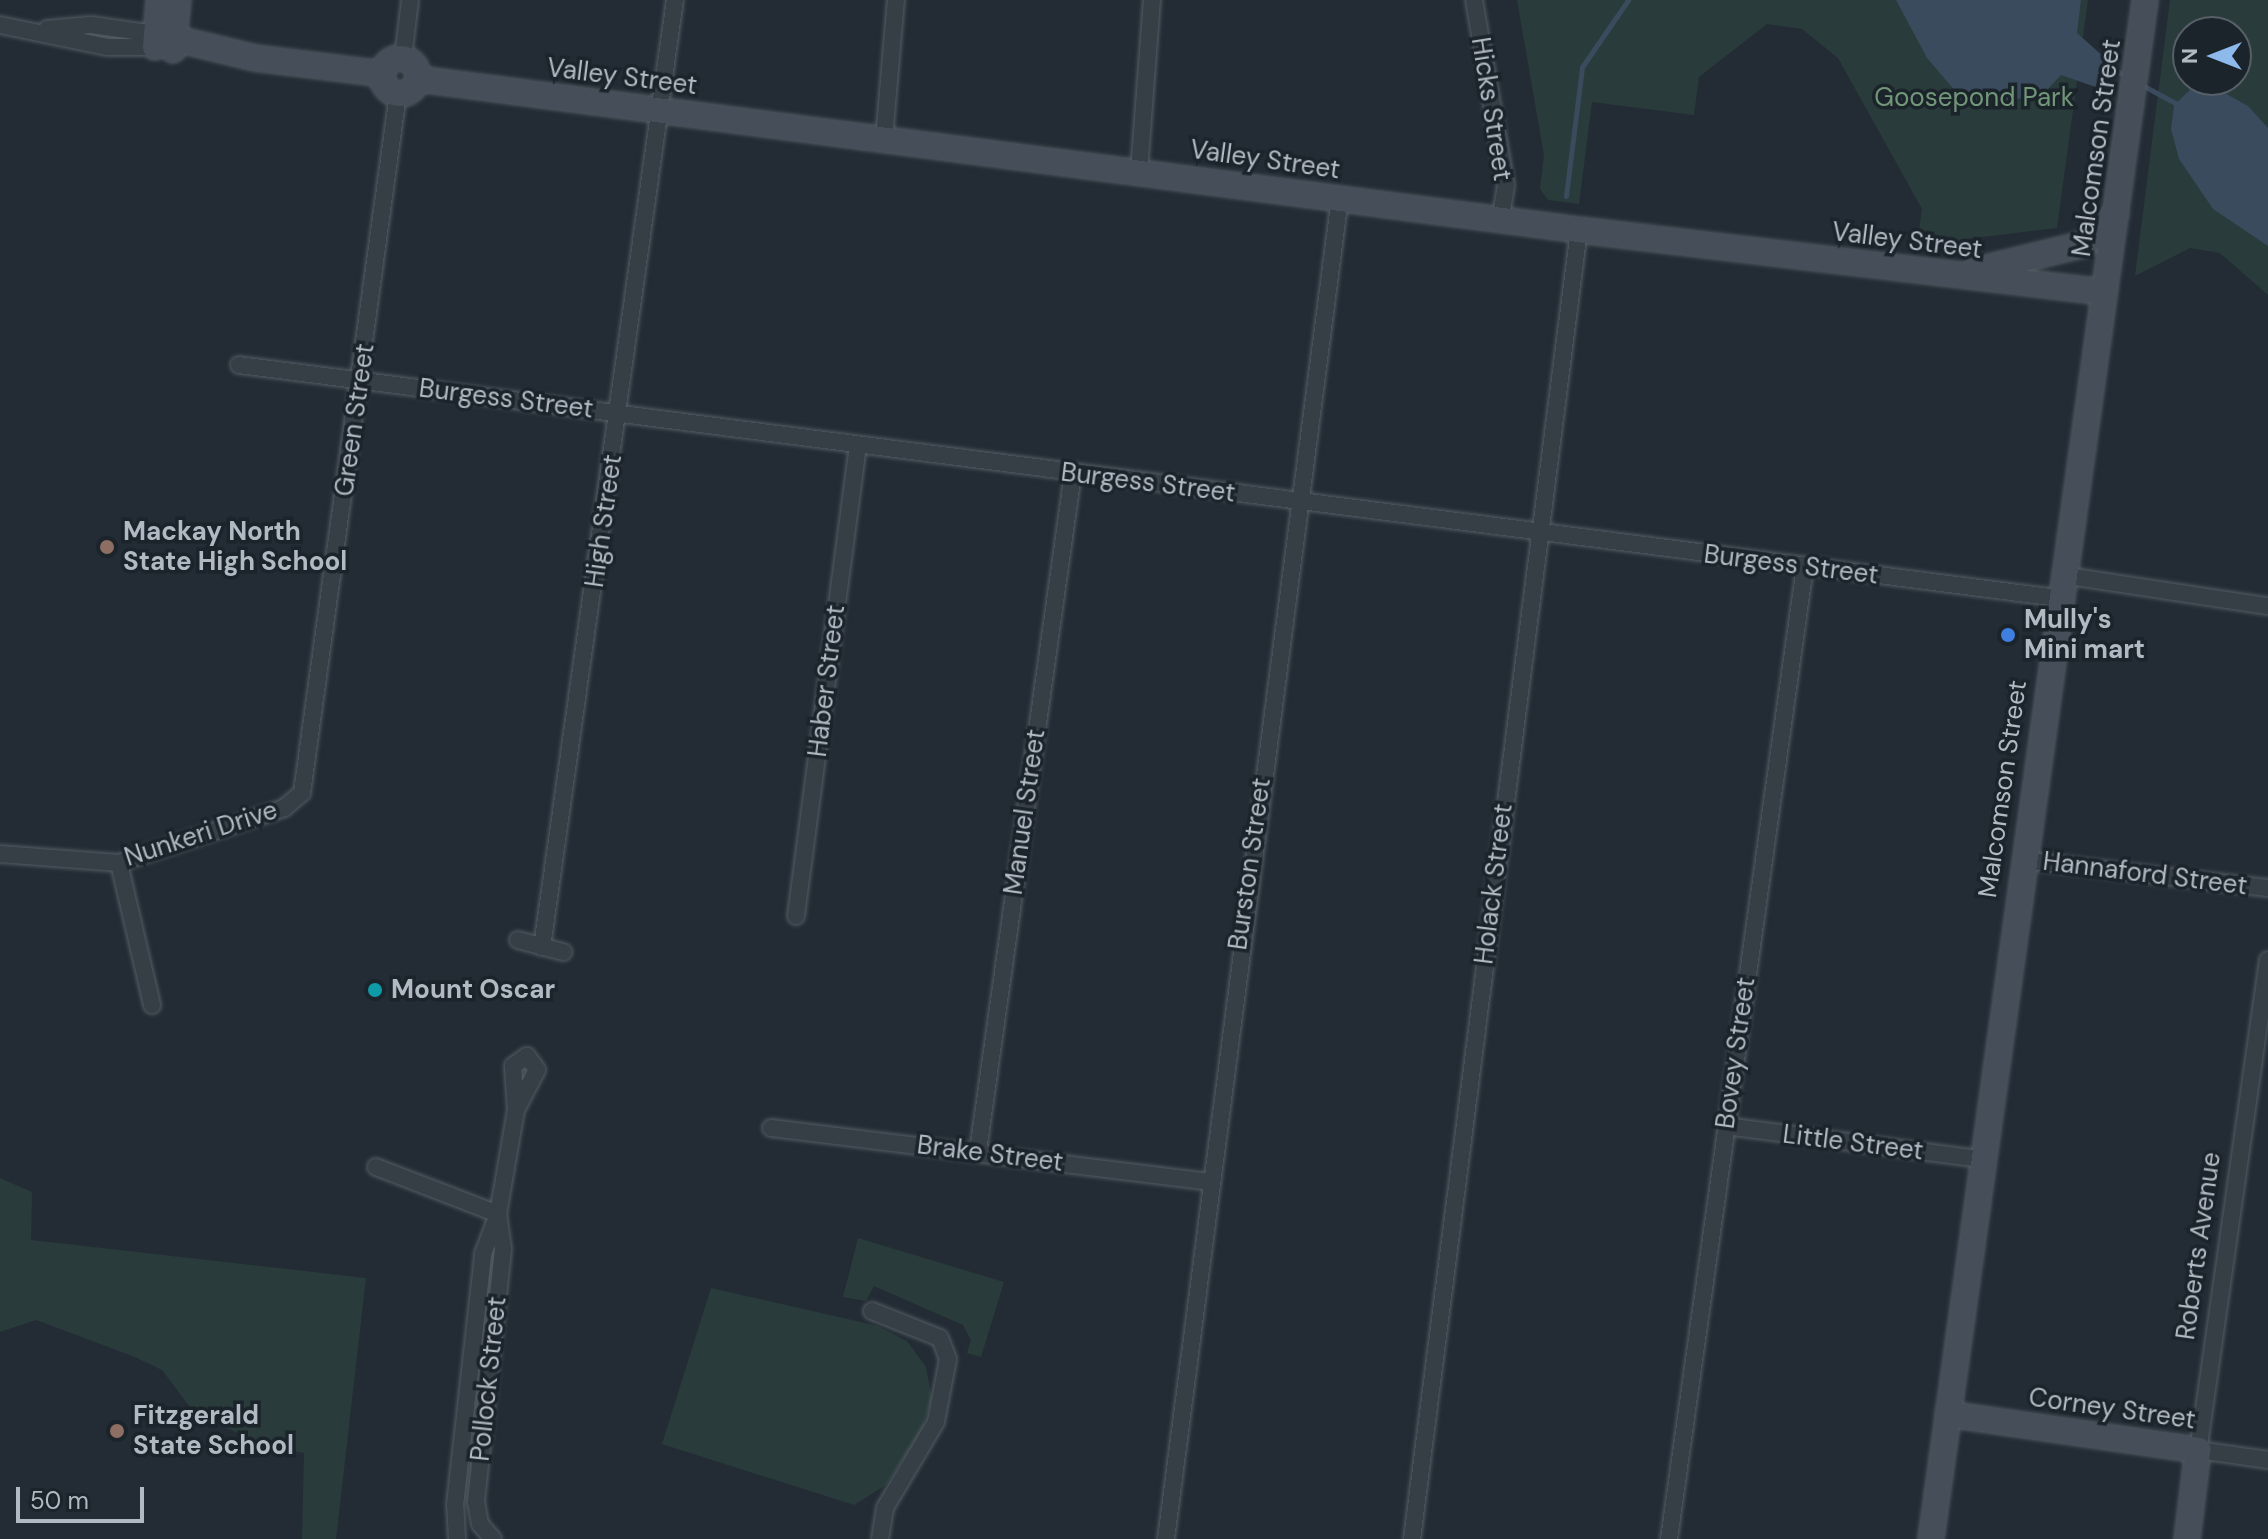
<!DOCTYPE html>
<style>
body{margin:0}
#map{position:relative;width:2268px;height:1539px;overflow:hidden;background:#232c35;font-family:"DM Sans",sans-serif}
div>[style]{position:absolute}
.green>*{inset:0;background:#293b3a}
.water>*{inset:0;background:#3a4b5d}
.stream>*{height:5px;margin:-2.5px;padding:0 2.5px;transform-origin:2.5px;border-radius:2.5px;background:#3a4b5d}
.roads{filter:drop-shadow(0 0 2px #545c64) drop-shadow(0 0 2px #545c64)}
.street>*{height:16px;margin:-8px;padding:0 8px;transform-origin:8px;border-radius:8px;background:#363e46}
.secondary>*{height:24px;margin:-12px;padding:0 12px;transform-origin:12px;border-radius:12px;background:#454e59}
.secondary>.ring{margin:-12px;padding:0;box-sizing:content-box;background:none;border:24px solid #454e59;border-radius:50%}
.dots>*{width:22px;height:22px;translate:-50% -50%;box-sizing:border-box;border:4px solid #1b232b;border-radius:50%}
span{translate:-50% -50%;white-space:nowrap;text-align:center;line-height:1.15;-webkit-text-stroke:7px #1b232b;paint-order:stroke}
.street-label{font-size:26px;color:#b1b9c3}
.park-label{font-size:26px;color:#729678}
.poi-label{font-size:26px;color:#b1b9c3;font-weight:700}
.left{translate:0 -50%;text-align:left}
.north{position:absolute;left:2172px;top:16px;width:80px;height:80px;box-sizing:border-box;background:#1b232b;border:2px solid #575f68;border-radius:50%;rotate:270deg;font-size:22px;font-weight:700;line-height:32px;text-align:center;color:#b1b9c3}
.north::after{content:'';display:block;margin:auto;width:28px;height:36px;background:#8db9eb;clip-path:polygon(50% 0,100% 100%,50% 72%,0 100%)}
.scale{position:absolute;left:16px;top:1487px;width:128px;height:36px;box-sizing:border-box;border:4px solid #b1b9c3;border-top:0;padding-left:10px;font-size:24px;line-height:28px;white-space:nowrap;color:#b1b9c3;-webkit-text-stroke:6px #1b232b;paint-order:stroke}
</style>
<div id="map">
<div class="green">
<i style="clip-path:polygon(1517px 0,2088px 0,2057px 228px,1907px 246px,1918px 237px,1922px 209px,1838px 58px,1802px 29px,1767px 24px,1699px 77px,1694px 115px,1592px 102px,1579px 204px,1548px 200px,1540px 189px,1544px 155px)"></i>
<i style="clip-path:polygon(evenodd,2170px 0,2268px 0,2268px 295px,2220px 253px,2190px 248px,2135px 276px,2170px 0,2188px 32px,2236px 32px,2236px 80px,2188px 80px,2188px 32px)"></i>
<i style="clip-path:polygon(0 1178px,32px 1192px,31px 1240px,366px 1278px,336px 1539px,302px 1539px,304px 1453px,271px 1447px,196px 1415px,162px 1370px,135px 1357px,36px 1320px,0 1332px)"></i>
<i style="clip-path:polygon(858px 1238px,1004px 1282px,981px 1357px,967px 1353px,971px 1340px,963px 1325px,874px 1286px,866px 1301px,843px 1297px)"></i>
<i style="clip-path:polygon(711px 1288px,878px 1326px,907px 1341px,926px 1367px,932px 1399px,922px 1430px,886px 1485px,854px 1505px,662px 1444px)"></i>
</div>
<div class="water">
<i style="clip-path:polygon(1896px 0,2081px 0,2077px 33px,2113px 65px,2107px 91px,2061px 75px,2045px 92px,2018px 99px,1989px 102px,1956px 92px,1927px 58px)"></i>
<i style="clip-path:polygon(2193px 87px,2216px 88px,2248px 106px,2268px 128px,2268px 246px,2213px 209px,2179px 159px,2171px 129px,2174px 105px)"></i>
</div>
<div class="stream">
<i style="left:2107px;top:66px;width:21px;rotate:28deg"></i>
<i style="left:2142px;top:85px;width:42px;rotate:28.4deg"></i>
<i style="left:1566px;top:196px;width:130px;rotate:-82.9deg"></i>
<i style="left:1582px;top:67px;width:81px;rotate:-55.5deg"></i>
</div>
<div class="roads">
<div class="street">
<i style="left:1474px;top:0;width:188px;rotate:80.2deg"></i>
<i style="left:1506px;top:185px;width:33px;rotate:99deg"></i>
<i style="left:0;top:25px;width:109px;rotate:11.6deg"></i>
<i style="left:107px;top:47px;width:48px"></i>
<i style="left:47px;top:29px;width:44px;rotate:-5.2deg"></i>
<i style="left:91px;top:25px;width:66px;rotate:7.9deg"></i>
<i style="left:403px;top:58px;width:58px;rotate:-83.1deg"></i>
<i style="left:884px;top:139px;width:140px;rotate:-85.1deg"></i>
<i style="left:1139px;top:172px;width:172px;rotate:-85.7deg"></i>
<i style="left:239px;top:365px;width:1834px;rotate:7.3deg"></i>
<i style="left:2062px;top:575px;width:208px;rotate:8.6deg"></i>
<i style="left:0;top:854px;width:119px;rotate:4.3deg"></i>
<i style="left:119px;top:863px;width:174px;rotate:-18.4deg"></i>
<i style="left:284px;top:808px;width:23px;rotate:-40deg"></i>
<i style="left:302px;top:793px;width:706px;rotate:-82.18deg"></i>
<i style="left:2022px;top:860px;width:248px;rotate:6.5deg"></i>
<i style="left:119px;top:863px;width:146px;rotate:76.9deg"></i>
<i style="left:796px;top:916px;width:474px;rotate:-82.5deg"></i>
<i style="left:518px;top:940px;width:47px;rotate:14.9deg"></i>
<i style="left:542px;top:947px;width:956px;rotate:-82.01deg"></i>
<i style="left:2268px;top:960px;width:495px;rotate:98.1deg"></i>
<i style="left:2198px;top:1450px;width:71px;rotate:8.1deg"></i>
<i style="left:1726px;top:1126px;width:255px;rotate:7.4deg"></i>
<i style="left:771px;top:1128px;width:440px;rotate:7deg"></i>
<i style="left:978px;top:1151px;width:685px;rotate:-82.02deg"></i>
<i style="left:376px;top:1167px;width:131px;rotate:21.1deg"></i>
<i style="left:872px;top:1311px;width:73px;rotate:21.7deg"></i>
<i style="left:940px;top:1338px;width:22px;rotate:69deg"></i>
<i style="left:948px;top:1359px;width:64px;rotate:100.8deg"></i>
<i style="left:936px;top:1422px;width:100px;rotate:120.7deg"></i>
<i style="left:885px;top:1508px;width:31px;rotate:99deg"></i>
<i style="left:457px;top:1539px;width:34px;rotate:-93deg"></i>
<i style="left:455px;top:1505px;width:253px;rotate:-83.6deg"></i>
<i style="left:483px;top:1254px;width:43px;rotate:-69.4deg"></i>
<i style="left:498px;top:1214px;width:106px;rotate:-80.2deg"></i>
<i style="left:516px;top:1110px;width:44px;rotate:-93.9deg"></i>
<i style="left:513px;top:1066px;width:17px;rotate:-36deg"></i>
<i style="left:527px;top:1056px;width:17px;rotate:54deg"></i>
<i style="left:537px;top:1070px;width:45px;rotate:117.7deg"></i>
<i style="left:493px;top:1539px;width:20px;rotate:-131deg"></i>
<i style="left:480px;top:1524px;width:22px;rotate:-100deg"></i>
<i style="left:476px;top:1502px;width:254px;rotate:-83.9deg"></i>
<i style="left:503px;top:1249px;width:35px;rotate:-98deg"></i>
<i style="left:1166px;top:1539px;width:1352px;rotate:-82.61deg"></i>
<i style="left:1412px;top:1539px;width:1320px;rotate:-82.73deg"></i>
<i style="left:1669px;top:1539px;width:981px;rotate:-82.04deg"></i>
</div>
<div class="secondary">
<i style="left:156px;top:34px;width:102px;rotate:13.6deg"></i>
<i style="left:255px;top:58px;width:129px;rotate:7.1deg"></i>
<i style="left:155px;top:47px;width:47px;rotate:-85.1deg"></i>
<i style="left:173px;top:50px;width:50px;rotate:-84.3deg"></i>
<i class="ring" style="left:382px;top:58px;width:12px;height:12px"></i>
<i style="left:418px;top:79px;width:1171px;rotate:7.41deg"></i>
<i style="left:1579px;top:230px;width:529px;rotate:6.74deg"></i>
<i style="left:1974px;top:271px;width:114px;rotate:-13.7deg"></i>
<i style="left:2085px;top:244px;width:44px;rotate:-45deg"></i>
<i style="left:1948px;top:1414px;width:253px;rotate:8.2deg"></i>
<i style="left:2198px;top:1450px;width:90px;rotate:97deg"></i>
<i style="left:1931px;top:1539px;width:1554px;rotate:-82.08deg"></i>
</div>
</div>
<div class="dots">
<i style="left:107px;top:547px;background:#8d6e63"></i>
<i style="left:2008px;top:635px;background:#3f7fe0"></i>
<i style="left:375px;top:990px;background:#0f9aa8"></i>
<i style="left:117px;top:1431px;background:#8d6e63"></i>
</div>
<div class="street-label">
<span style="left:622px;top:77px;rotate:7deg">Valley Street</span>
<span style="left:1491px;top:109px;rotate:81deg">Hicks Street</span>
<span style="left:2097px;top:148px;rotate:-82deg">Malcomson Street</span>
<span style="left:1265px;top:160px;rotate:8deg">Valley Street</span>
<span style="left:1907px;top:241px;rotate:7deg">Valley Street</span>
<span style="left:506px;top:399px;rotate:7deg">Burgess Street</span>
<span style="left:355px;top:420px;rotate:-82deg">Green Street</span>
<span style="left:1148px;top:483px;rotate:7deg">Burgess Street</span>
<span style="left:604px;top:521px;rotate:-82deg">High Street</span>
<span style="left:1791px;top:565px;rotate:7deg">Burgess Street</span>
<span style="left:827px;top:681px;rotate:-83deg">Haber Street</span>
<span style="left:2003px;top:789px;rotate:-82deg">Malcomson Street</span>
<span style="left:1025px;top:812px;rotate:-82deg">Manuel Street</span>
<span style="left:201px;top:834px;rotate:-18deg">Nunkeri Drive</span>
<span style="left:1250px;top:864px;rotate:-82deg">Burston Street</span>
<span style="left:2145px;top:874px;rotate:7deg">Hannaford Street</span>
<span style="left:1494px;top:884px;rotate:-83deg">Holack Street</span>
<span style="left:1736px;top:1053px;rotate:-82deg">Bovey Street</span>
<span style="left:1853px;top:1143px;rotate:7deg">Little Street</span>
<span style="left:990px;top:1154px;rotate:7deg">Brake Street</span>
<span style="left:2199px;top:1246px;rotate:-82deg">Roberts Avenue</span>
<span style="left:489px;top:1379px;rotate:-84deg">Pollock Street</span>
<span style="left:2112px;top:1409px;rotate:8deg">Corney Street</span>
</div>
<div class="park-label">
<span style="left:1974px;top:98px">Goosepond Park</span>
</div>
<div class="poi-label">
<span class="left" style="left:123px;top:547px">Mackay North<br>State High School</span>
<span class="left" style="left:2024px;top:635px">Mully's<br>Mini mart</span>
<span class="left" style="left:391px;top:990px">Mount Oscar</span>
<span class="left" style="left:133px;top:1431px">Fitzgerald<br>State School</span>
</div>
<div class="north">N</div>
<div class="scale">50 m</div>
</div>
